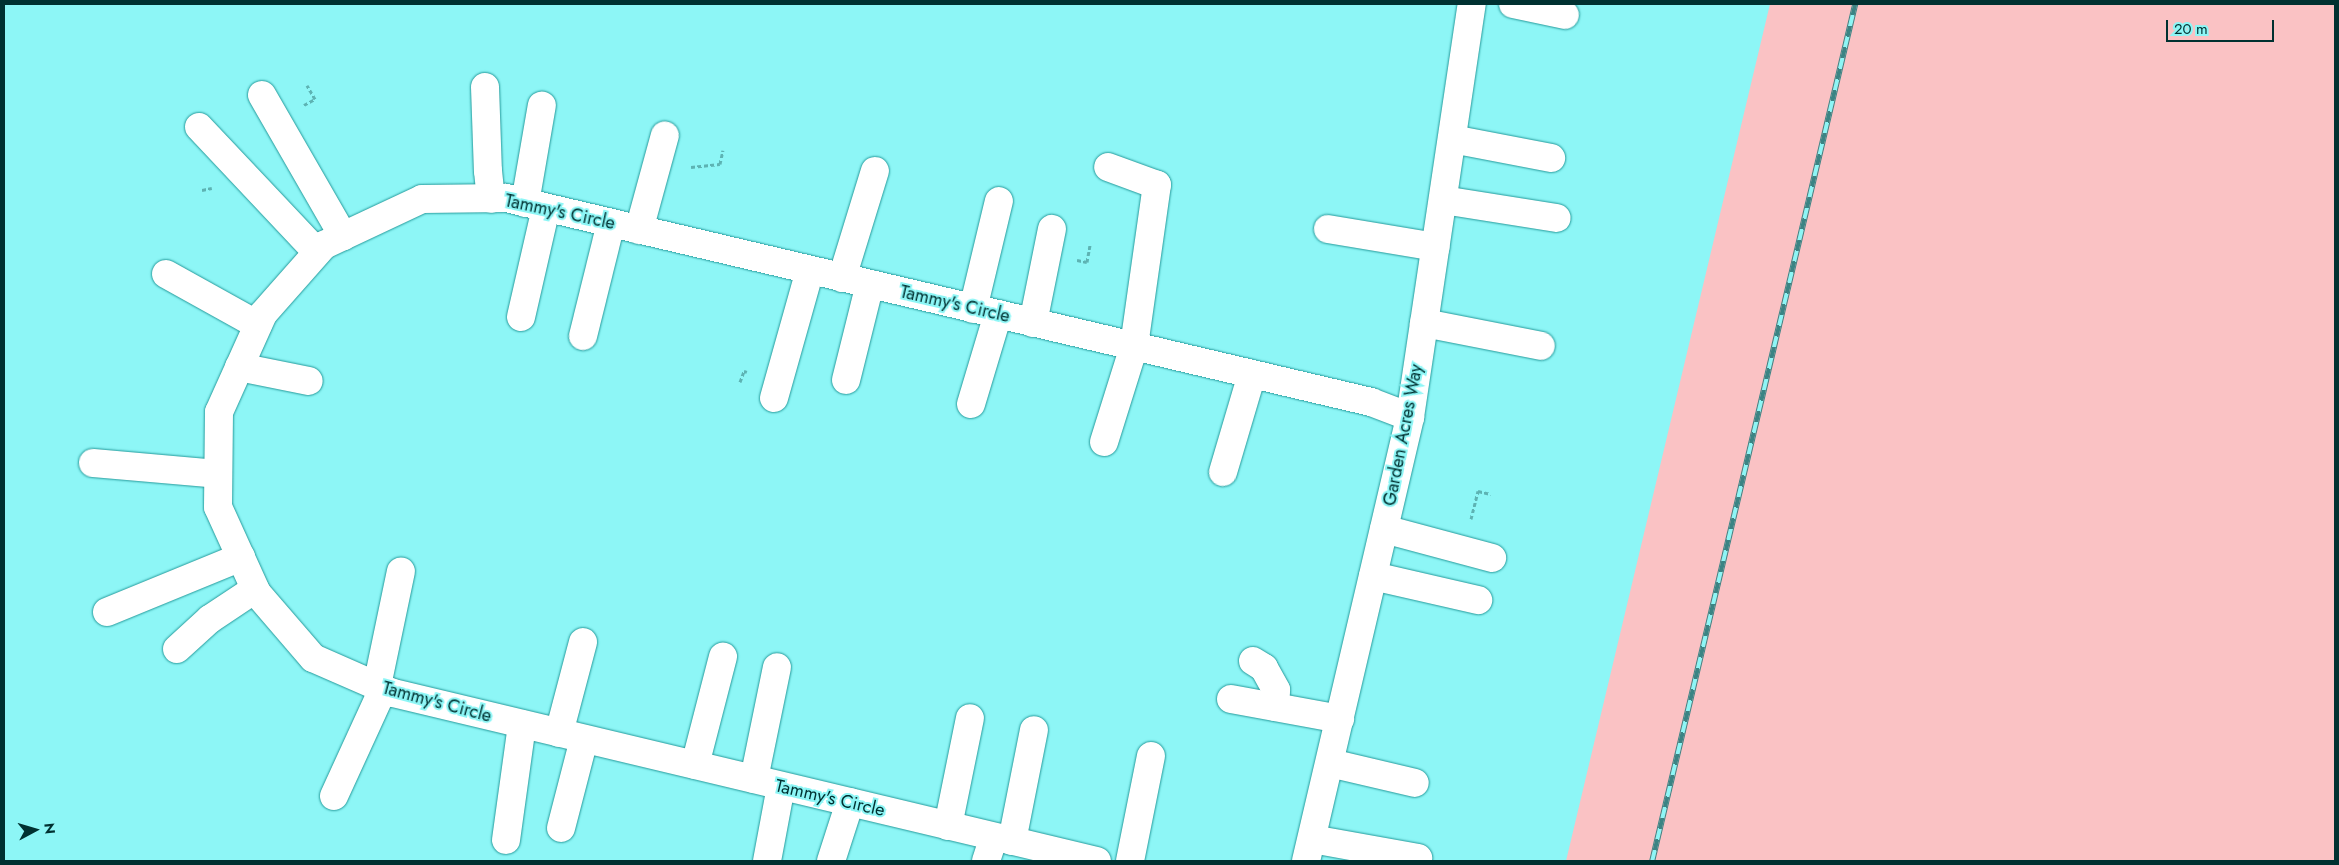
<!DOCTYPE html>
<style>
body{margin:0}
#map{position:relative;width:2339px;height:865px;overflow:hidden;background:#8df6f6;font-family:Jost,sans-serif}
div>[style]{position:absolute}
.green>*{inset:0;background:#fac2c4}
.path>*{height:3px;margin-top:-1.5px;transform-origin:0;background:repeating-linear-gradient(90deg,#5db3b3 0 4px,transparent 0 6.5px)}
.roads{filter:drop-shadow(0 0 1px #259a9b) drop-shadow(0 0 1px #259a9b)}
.minor>*{height:28px;margin:-14px;padding:0 14px;transform-origin:14px;border-radius:14px;background:#fff}
.rail>*{height:5.5px;margin-top:-2.75px;transform-origin:0;background:repeating-linear-gradient(90deg,#8df6f6 0 11px,#3b8484 0 22px);box-sizing:border-box;border-block:1px solid #3b8484}
span{translate:-50% -50%;white-space:nowrap;text-align:center;line-height:1.15;-webkit-text-stroke:4px #8df6f6;paint-order:stroke}
.street-label{font-size:18px;color:#003131}
.frame{position:absolute;inset:0;border:5px solid #003131;pointer-events:none}
.north{position:absolute;left:10px;top:805px;width:50px;height:50px;-webkit-text-stroke:4px #8df6f6;paint-order:stroke;rotate:84deg;font-size:14px;font-weight:700;line-height:20px;text-align:center;color:#003131}
.north::after{content:'';display:block;margin:auto;width:18px;height:22px;background:#003131;clip-path:polygon(50% 0,100% 100%,50% 72%,0 100%)}
.scale{position:absolute;left:2166px;top:20px;width:108px;height:22px;box-sizing:border-box;border:2px solid #003131;border-top:0;padding-left:6px;font-size:15px;line-height:18px;white-space:nowrap;color:#003131;-webkit-text-stroke:4px #8df6f6;paint-order:stroke}
</style>
<div id="map">
<div class="green">
<i style="clip-path:polygon(1770px 4px,2335px 4px,2335px 861px,1566px 861px)"></i>
</div>
<div class="path">
<i style="left:304px;top:105px;width:13px;rotate:-29deg"></i>
<i style="left:315px;top:99px;width:16px;rotate:-120deg"></i>
<i style="left:691px;top:167px;width:29px;rotate:-6deg"></i>
<i style="left:720px;top:164px;width:14px;rotate:-78deg"></i>
<i style="left:202px;top:190px;width:10px;rotate:-11deg"></i>
<i style="left:1077px;top:260px;width:10px;rotate:11deg"></i>
<i style="left:1087px;top:262px;width:17px;rotate:-80deg"></i>
<i style="left:740px;top:382px;width:12px;rotate:-70deg"></i>
<i style="left:744px;top:371px;width:3px;rotate:18deg"></i>
<i style="left:1471px;top:519px;width:29px;rotate:-76deg"></i>
<i style="left:1478px;top:491px;width:13px;rotate:13deg"></i>
</div>
<div class="roads">
<div class="minor">
<i style="left:1513px;top:4px;width:53px;rotate:11.9deg"></i>
<i style="left:485px;top:87px;width:84px;rotate:88deg"></i>
<i style="left:488px;top:171px;width:28px;rotate:84deg"></i>
<i style="left:262px;top:95px;width:163px;rotate:60.1deg"></i>
<i style="left:199px;top:127px;width:172px;rotate:46.7deg"></i>
<i style="left:1452px;top:139px;width:101px;rotate:10.9deg"></i>
<i style="left:1443px;top:200px;width:115px;rotate:9deg"></i>
<i style="left:525px;top:203px;width:99px;rotate:-80.2deg"></i>
<i style="left:1328px;top:229px;width:109px;rotate:9.5deg"></i>
<i style="left:639px;top:230px;width:98px;rotate:-74.7deg"></i>
<i style="left:166px;top:274px;width:105px;rotate:29deg"></i>
<i style="left:842px;top:278px;width:112px;rotate:-72.9deg"></i>
<i style="left:973px;top:309px;width:111px;rotate:-76.5deg"></i>
<i style="left:521px;top:317px;width:112px;rotate:-77.1deg"></i>
<i style="left:1033px;top:323px;width:96px;rotate:-78.6deg"></i>
<i style="left:1424px;top:323px;width:119px;rotate:11.1deg"></i>
<i style="left:583px;top:336px;width:116px;rotate:-76.1deg"></i>
<i style="left:239px;top:367px;width:71px;rotate:11.3deg"></i>
<i style="left:846px;top:380px;width:99px;rotate:-76deg"></i>
<i style="left:774px;top:398px;width:133px;rotate:-74.3deg"></i>
<i style="left:971px;top:404px;width:94px;rotate:-73.3deg"></i>
<i style="left:1104px;top:442px;width:101px;rotate:-72.6deg"></i>
<i style="left:1134px;top:346px;width:163px;rotate:-81.9deg"></i>
<i style="left:1157px;top:185px;width:52px;rotate:-159.8deg"></i>
<i style="left:93px;top:463px;width:125px;rotate:5deg"></i>
<i style="left:1223px;top:472px;width:102px;rotate:-73.5deg"></i>
<i style="left:1384px;top:529px;width:112px;rotate:15deg"></i>
<i style="left:1373px;top:576px;width:108px;rotate:12.9deg"></i>
<i style="left:107px;top:612px;width:145px;rotate:-22.3deg"></i>
<i style="left:177px;top:649px;width:45px;rotate:-42.3deg"></i>
<i style="left:210px;top:619px;width:54px;rotate:-33.7deg"></i>
<i style="left:1253px;top:661px;width:13px;rotate:32deg"></i>
<i style="left:1264px;top:668px;width:25px;rotate:61deg"></i>
<i style="left:1276px;top:690px;width:17px;rotate:93deg"></i>
<i style="left:377px;top:686px;width:117px;rotate:-78.2deg"></i>
<i style="left:1231px;top:699px;width:111px;rotate:10.4deg"></i>
<i style="left:559px;top:733px;width:94px;rotate:-75.2deg"></i>
<i style="left:1330px;top:763px;width:87px;rotate:13.2deg"></i>
<i style="left:695px;top:765px;width:112px;rotate:-75.5deg"></i>
<i style="left:754px;top:779px;width:114px;rotate:-78.4deg"></i>
<i style="left:334px;top:796px;width:118px;rotate:-65.4deg"></i>
<i style="left:948px;top:826px;width:110px;rotate:-78.5deg"></i>
<i style="left:561px;top:828px;width:92px;rotate:-75.5deg"></i>
<i style="left:1312px;top:839px;width:108px;rotate:10.2deg"></i>
<i style="left:506px;top:840px;width:117px;rotate:-82.1deg"></i>
<i style="left:1012px;top:841px;width:113px;rotate:-78.8deg"></i>
<i style="left:767px;top:861px;width:76px;rotate:-79.4deg"></i>
<i style="left:831px;top:861px;width:62px;rotate:-72.1deg"></i>
<i style="left:986px;top:861px;width:25px;rotate:-72deg"></i>
<i style="left:1097px;top:861px;width:724px;rotate:-166.58deg"></i>
<i style="left:393px;top:693px;width:87px;rotate:-156.4deg"></i>
<i style="left:313px;top:658px;width:86px;rotate:-130.7deg"></i>
<i style="left:257px;top:593px;width:94px;rotate:-114.4deg"></i>
<i style="left:218px;top:507px;width:95px;rotate:-89.4deg"></i>
<i style="left:219px;top:412px;width:107px;rotate:-65.8deg"></i>
<i style="left:263px;top:314px;width:92px;rotate:-48.5deg"></i>
<i style="left:324px;top:245px;width:108px;rotate:-25.1deg"></i>
<i style="left:422px;top:199px;width:84px;rotate:-0.7deg"></i>
<i style="left:506px;top:198px;width:889px;rotate:13.27deg"></i>
<i style="left:1371px;top:402px;width:42px;rotate:21deg"></i>
<i style="left:1130px;top:861px;width:107px;rotate:-78.7deg"></i>
<i style="left:1306px;top:861px;width:456px;rotate:-76.8deg"></i>
<i style="left:1410px;top:417px;width:418px;rotate:-81.5deg"></i>
</div>
</div>
<div class="rail">
<i style="left:1652px;top:861px;width:881px;rotate:-76.67deg"></i>
</div>
<div class="street-label">
<span style="left:560px;top:212px;rotate:12deg">Tammy's Circle</span>
<span style="left:955px;top:304px;rotate:13deg">Tammy's Circle</span>
<span style="left:1403px;top:435px;rotate:-79deg">Garden Acres Way</span>
<span style="left:437px;top:702px;rotate:15deg">Tammy's Circle</span>
<span style="left:830px;top:798px;rotate:13deg">Tammy's Circle</span>
</div>
<div class="frame"></div>
<div class="north">N</div>
<div class="scale">20 m</div>
</div>
